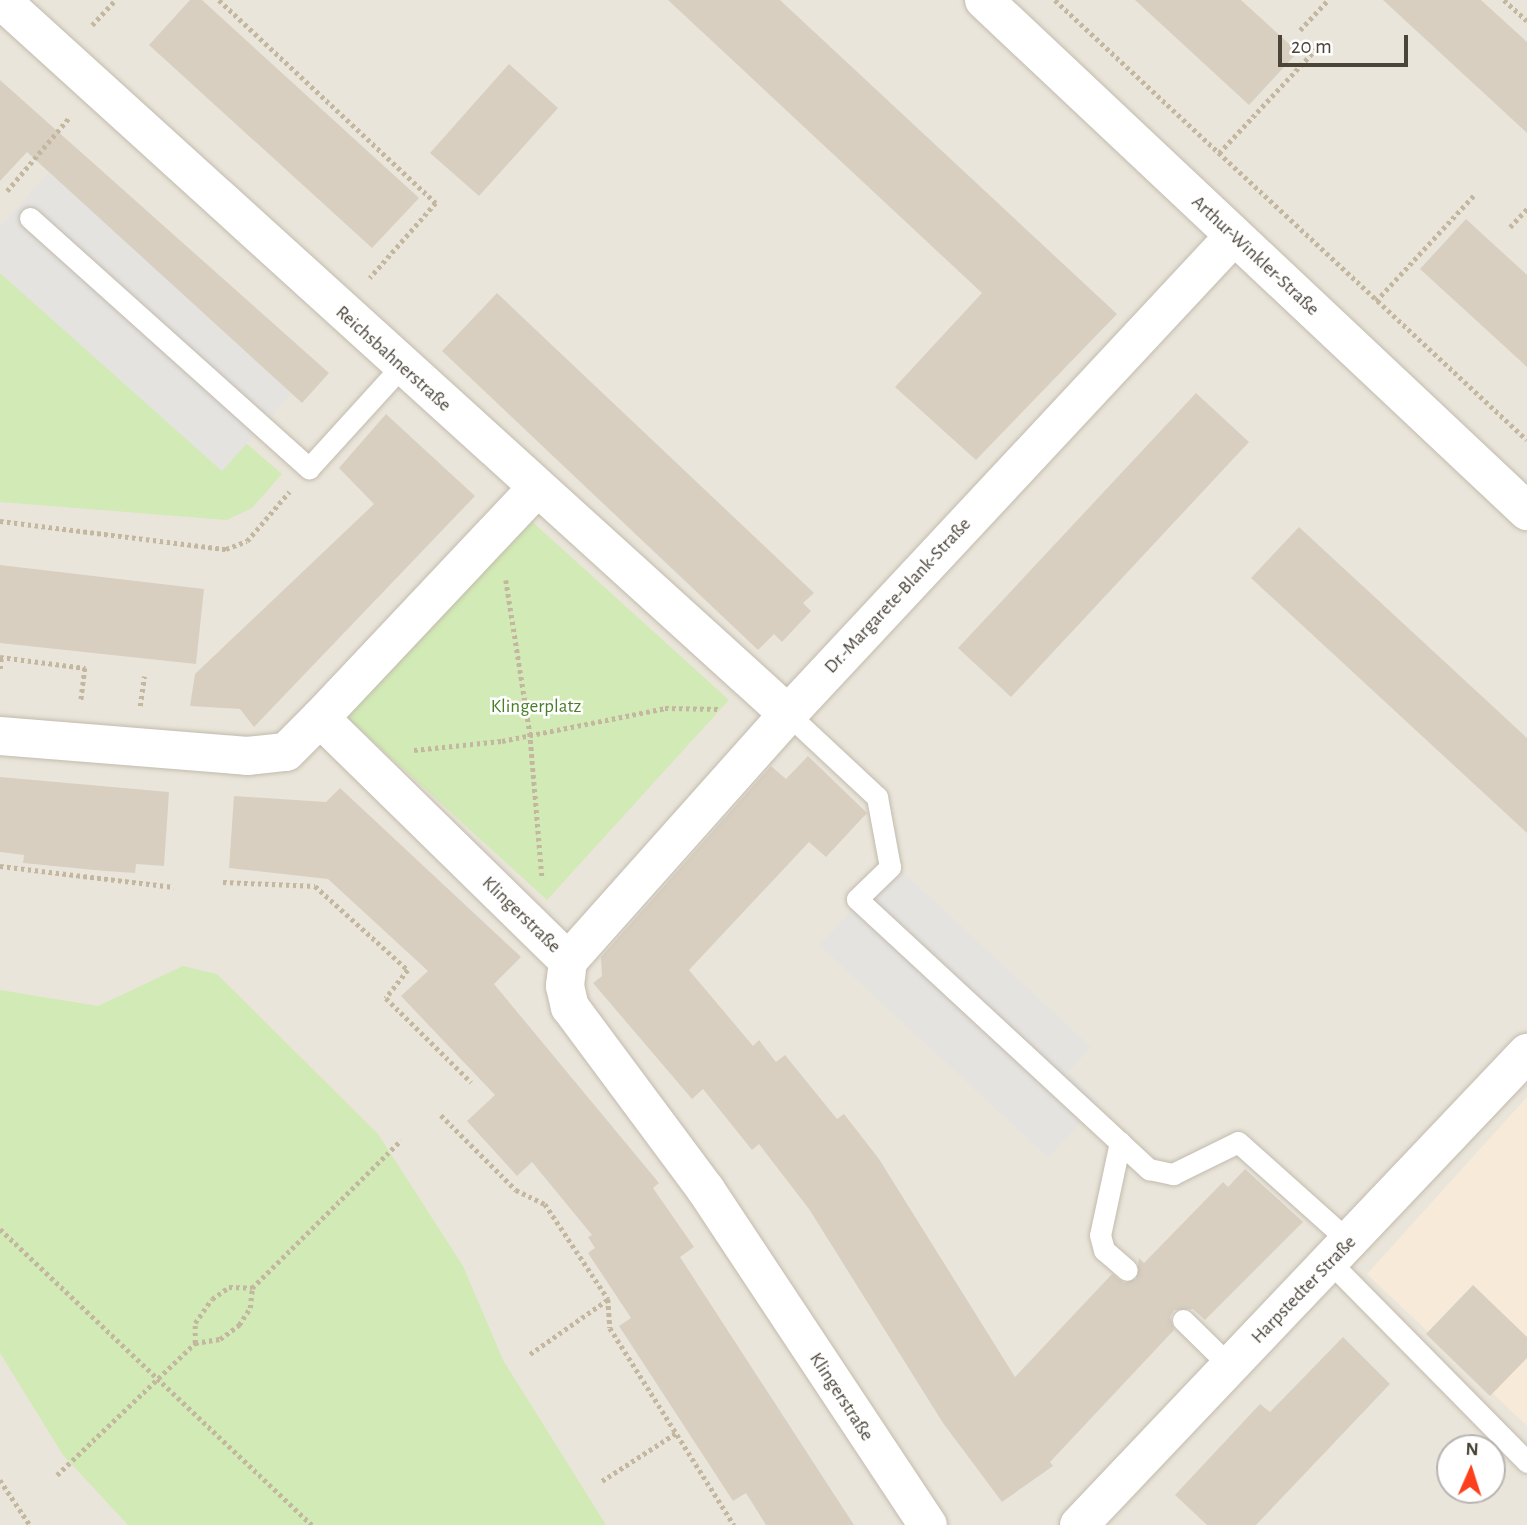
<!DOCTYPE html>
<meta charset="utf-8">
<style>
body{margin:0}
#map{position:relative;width:1527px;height:1525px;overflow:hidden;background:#f6f3ec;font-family:"Alegreya Sans",sans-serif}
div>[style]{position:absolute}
.residential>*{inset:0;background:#eae5da}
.commercial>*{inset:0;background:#f7ead8}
.green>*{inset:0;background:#d2eab5}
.parking>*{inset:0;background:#e5e3e0}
.building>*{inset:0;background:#d8cfc1}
.path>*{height:4.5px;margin-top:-2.25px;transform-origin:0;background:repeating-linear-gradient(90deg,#c4b79f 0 3.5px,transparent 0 7px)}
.roads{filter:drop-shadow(0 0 2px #c2bbae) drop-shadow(0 0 2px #c2bbae)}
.service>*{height:21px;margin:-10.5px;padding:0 10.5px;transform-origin:10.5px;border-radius:10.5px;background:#fff}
.minor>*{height:38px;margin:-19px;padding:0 19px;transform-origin:19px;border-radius:19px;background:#fff}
.tertiary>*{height:38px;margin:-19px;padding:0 19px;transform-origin:19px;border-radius:19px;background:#fff}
span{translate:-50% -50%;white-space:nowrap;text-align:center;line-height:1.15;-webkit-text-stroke:5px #fff;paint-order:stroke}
.street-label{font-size:19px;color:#4b4439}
.park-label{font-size:19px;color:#4a7f2a}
.north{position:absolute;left:1436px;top:1434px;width:70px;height:70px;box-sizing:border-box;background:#fff;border:2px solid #b7b4b0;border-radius:50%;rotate:3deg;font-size:19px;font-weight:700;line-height:28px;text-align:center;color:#4b4439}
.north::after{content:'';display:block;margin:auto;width:24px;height:32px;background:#fc3f1d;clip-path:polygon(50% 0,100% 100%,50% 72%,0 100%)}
.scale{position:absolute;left:1278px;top:35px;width:130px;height:32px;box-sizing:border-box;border:4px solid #4b4439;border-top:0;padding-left:9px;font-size:21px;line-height:24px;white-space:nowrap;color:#4b4439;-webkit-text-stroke:5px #fff;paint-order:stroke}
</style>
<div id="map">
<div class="residential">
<i style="clip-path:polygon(evenodd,0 0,1527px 0,1527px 1525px,0 1525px,0 0,1450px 1448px,1492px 1448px,1492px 1490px,1450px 1490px,1450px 1448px)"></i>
</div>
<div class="commercial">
<i style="clip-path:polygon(1527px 1097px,1527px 1426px,1367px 1274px)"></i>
</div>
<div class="green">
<i style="clip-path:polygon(0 232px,282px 474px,252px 508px,227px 520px,0 502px)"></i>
<i style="clip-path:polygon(527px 517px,729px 700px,547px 900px,345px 716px)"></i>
<i style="clip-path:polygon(183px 966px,217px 974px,378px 1134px,463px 1266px,503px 1360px,606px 1525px,128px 1525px,63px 1455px,0 1353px,0 990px,98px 1006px)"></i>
</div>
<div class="parking">
<i style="clip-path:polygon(49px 172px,294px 391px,222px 471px,0 273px,0 226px)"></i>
<i style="clip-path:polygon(895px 864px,1091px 1047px,1068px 1072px,1100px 1102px,1048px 1158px,819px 945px)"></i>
</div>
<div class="building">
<i style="clip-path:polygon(190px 0,202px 0,419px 198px,372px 248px,149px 45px)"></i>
<i style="clip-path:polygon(668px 0,780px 0,1117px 314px,976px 460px,895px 387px,982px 293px)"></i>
<i style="clip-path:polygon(1135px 0,1241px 0,1298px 52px,1249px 105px)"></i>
<i style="clip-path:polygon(1383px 0,1481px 0,1527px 42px,1527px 133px)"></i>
<i style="clip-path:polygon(509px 64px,558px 108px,479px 196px,430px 153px)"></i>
<i style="clip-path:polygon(0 80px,329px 373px,302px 403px,27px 152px,0 181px)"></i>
<i style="clip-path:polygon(1466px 219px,1527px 275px,1527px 367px,1420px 269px)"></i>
<i style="clip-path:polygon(497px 293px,814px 593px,803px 603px,811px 611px,782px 642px,774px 634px,758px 650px,442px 351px)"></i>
<i style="clip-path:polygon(1196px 393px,1249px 442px,1011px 697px,958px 648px)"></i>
<i style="clip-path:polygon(386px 414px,475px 496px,254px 727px,240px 709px,190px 706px,195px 674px,374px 504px,339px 468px)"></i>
<i style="clip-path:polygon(1299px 527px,1527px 738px,1527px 833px,1251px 578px)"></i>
<i style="clip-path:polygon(0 565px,204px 589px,196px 664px,0 643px)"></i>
<i style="clip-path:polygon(808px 756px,867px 813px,826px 857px,809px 842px,689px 970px,753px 1046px,759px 1040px,776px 1062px,785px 1055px,837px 1119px,844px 1114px,879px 1159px,1015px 1377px,1112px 1274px,1124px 1283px,1136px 1279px,1139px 1258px,1144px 1263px,1223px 1182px,1228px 1187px,1245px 1169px,1303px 1222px,1205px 1320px,1193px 1309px,1174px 1310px,1170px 1317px,1174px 1330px,1050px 1462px,1053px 1466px,1002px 1502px,943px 1423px,809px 1209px,759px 1144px,752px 1150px,703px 1089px,692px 1099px,593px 983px,602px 976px,601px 957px,771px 766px,786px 779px)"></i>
<i style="clip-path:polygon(0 777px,169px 792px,164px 866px,136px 864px,135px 873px,105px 871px,23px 863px,24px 855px,0 852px)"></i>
<i style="clip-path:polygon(340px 788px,521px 957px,494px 984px,659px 1183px,653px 1188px,694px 1247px,680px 1257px,854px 1525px,766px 1525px,746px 1493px,733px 1501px,619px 1326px,631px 1318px,588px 1253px,595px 1248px,588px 1237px,592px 1235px,532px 1162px,517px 1176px,467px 1121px,495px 1095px,401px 996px,428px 971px,328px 879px,229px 868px,234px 796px,326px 802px)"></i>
<i style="clip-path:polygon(1473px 1285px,1527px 1337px,1527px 1358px,1490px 1396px,1426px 1334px)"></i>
<i style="clip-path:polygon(1343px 1337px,1390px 1384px,1256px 1525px,1207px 1525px,1175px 1495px,1260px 1404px,1270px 1412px)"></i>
</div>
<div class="path">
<i style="left:219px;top:0;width:297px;rotate:43.1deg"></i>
<i style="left:436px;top:203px;width:100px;rotate:131.3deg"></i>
<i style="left:1055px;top:0;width:645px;rotate:42.99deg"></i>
<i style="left:1504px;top:0;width:31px;rotate:42deg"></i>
<i style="left:92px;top:25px;width:34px;rotate:-47deg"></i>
<i style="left:1300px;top:30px;width:41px;rotate:-47deg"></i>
<i style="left:1219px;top:153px;width:145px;rotate:-47deg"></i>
<i style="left:7px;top:191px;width:96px;rotate:-49.7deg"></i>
<i style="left:1510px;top:227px;width:25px;rotate:-47deg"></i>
<i style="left:1376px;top:301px;width:146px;rotate:-47.2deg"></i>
<i style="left:0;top:521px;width:228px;rotate:7.1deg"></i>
<i style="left:226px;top:549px;width:22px;rotate:-21deg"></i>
<i style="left:247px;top:541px;width:65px;rotate:-49.4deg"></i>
<i style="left:506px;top:580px;width:155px;rotate:81.1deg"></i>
<i style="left:530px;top:733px;width:144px;rotate:85.2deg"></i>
<i style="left:0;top:657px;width:86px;rotate:7.4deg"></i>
<i style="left:85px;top:668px;width:32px;rotate:97deg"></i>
<i style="left:0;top:669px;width:12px;rotate:-85deg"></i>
<i style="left:140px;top:706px;width:30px;rotate:-82deg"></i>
<i style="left:414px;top:750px;width:88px;rotate:-5.8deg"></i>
<i style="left:502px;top:741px;width:166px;rotate:-11.4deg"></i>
<i style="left:665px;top:708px;width:55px;rotate:1deg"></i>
<i style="left:0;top:866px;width:175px;rotate:6.9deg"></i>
<i style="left:223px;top:882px;width:92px;rotate:2.5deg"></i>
<i style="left:315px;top:886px;width:125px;rotate:42.1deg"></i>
<i style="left:408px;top:970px;width:36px;rotate:128deg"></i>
<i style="left:386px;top:998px;width:120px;rotate:44.7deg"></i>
<i style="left:441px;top:1115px;width:106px;rotate:45deg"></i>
<i style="left:516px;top:1190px;width:32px;rotate:26deg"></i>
<i style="left:545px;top:1204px;width:114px;rotate:56.4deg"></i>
<i style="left:608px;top:1299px;width:29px;rotate:86deg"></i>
<i style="left:610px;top:1328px;width:233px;rotate:57.8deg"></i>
<i style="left:0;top:1229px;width:430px;rotate:43.5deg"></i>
<i style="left:195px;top:1343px;width:20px;rotate:-90deg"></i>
<i style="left:195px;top:1323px;width:29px;rotate:-55deg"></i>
<i style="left:212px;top:1299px;width:21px;rotate:-35deg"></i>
<i style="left:229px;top:1287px;width:23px;rotate:2deg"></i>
<i style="left:530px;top:1354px;width:94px;rotate:-35deg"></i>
<i style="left:57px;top:1475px;width:191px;rotate:-43.7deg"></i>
<i style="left:195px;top:1343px;width:25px;rotate:-9deg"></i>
<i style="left:220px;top:1339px;width:24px;rotate:-36deg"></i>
<i style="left:239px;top:1325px;width:20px;rotate:-57deg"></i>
<i style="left:250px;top:1308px;width:20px;rotate:-84deg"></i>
<i style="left:252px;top:1288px;width:210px;rotate:-44.8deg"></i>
<i style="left:0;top:1480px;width:54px;rotate:56.3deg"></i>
<i style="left:602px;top:1481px;width:88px;rotate:-33deg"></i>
</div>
<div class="roads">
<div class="service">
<i style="left:30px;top:218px;width:375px;rotate:41.9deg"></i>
<i style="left:309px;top:468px;width:137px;rotate:-47.7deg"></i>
<i style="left:788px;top:714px;width:122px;rotate:43deg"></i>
<i style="left:877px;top:797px;width:71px;rotate:79.5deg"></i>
<i style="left:890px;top:867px;width:46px;rotate:135.9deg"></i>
<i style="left:857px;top:899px;width:398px;rotate:42.8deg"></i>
<i style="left:1149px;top:1169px;width:25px;rotate:12deg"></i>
<i style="left:1173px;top:1174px;width:72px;rotate:-26.2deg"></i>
<i style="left:1238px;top:1142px;width:150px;rotate:41.8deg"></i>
<i style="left:1120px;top:1142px;width:95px;rotate:102.1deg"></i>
<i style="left:1100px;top:1235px;width:16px;rotate:75deg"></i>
<i style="left:1104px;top:1250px;width:30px;rotate:41deg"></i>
<i style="left:1330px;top:1262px;width:281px;rotate:45.4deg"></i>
<i style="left:1183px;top:1320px;width:66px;rotate:44.4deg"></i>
</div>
<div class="minor">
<i style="left:1px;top:0;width:1063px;rotate:42.22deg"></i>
<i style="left:320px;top:718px;width:313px;rotate:-46.7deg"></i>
<i style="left:0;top:736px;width:248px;rotate:4.6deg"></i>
<i style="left:247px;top:756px;width:39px;rotate:-6deg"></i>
<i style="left:286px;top:752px;width:48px;rotate:-45deg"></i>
<i style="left:320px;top:718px;width:347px;rotate:44.4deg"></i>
<i style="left:568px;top:961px;width:25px;rotate:97deg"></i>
<i style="left:565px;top:986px;width:22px;rotate:77deg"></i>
<i style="left:570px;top:1007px;width:228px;rotate:53.4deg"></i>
<i style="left:706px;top:1190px;width:402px;rotate:56.5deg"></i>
<i style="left:568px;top:961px;width:331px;rotate:-48.3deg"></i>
<i style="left:788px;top:714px;width:654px;rotate:-46.98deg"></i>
<i style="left:1079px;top:1525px;width:651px;rotate:-46.49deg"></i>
</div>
<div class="tertiary">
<i style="left:984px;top:0;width:746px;rotate:43.26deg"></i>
</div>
</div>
<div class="street-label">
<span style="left:1255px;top:256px;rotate:43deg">Arthur-Winkler-Straße</span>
<span style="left:393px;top:359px;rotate:42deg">Reichsbahnerstraße</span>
<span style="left:898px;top:596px;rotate:-47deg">Dr.-Margarete-Blank-Straße</span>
<span style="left:521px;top:915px;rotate:44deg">Klingerstraße</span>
<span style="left:1304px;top:1290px;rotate:-46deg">Harpstedter Straße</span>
<span style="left:841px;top:1397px;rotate:57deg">Klingerstraße</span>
</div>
<div class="park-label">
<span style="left:536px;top:707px">Klingerplatz</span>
</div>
<div class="north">N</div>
<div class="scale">20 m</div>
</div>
